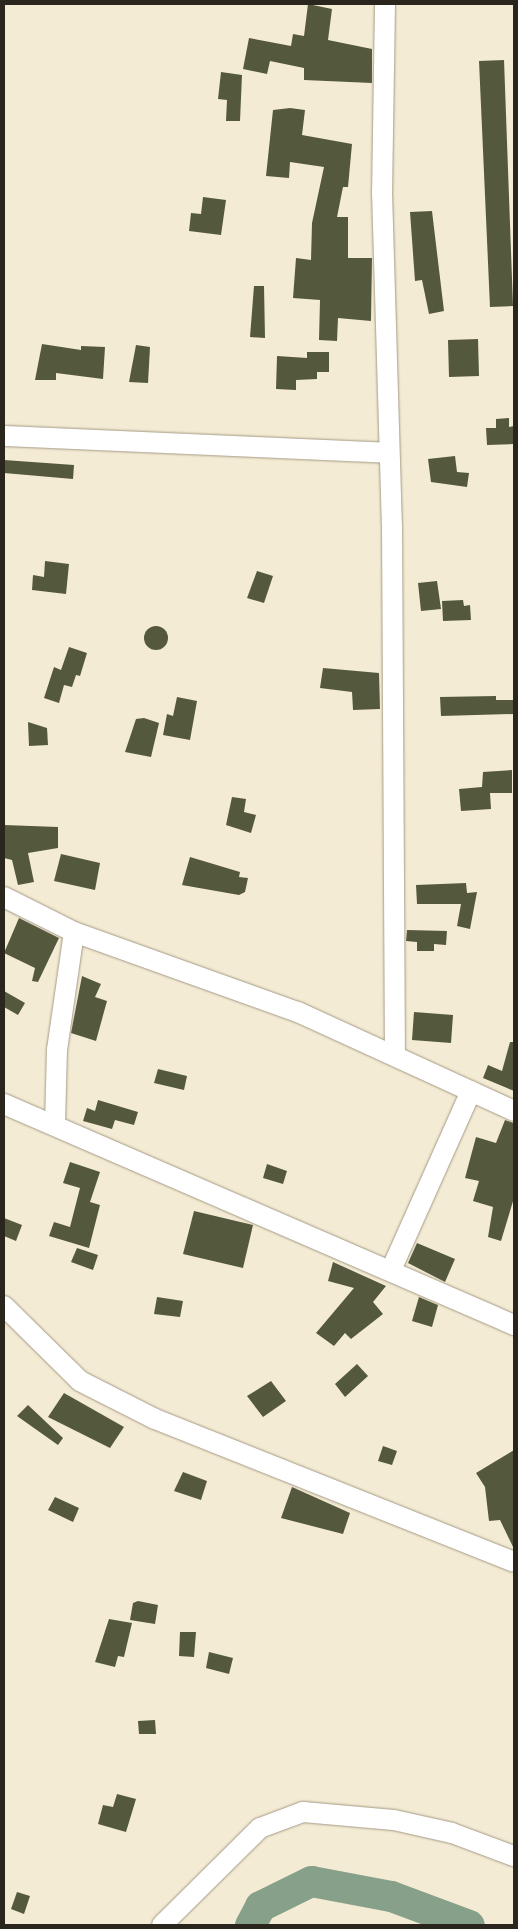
<!DOCTYPE html>
<style>
body{margin:0}
#map{position:relative;width:518px;height:1929px;overflow:hidden;background:#f4ebd4;font-family:Ubuntu,sans-serif}
div>[style]{position:absolute}
.river>*{height:31px;margin:-15.5px;padding:0 15.5px;transform-origin:15.5px;border-radius:15.5px;background:#86a089}
.building>*{inset:0;background:#54593d}
.round{border-radius:50%}
.roads{filter:drop-shadow(0 0 1px #a49a85) drop-shadow(0 0 1px #a49a85)}
.street>*{height:20px;margin:-10px;padding:0 10px;transform-origin:10px;border-radius:10px;background:#fff}
span{translate:-50% -50%;white-space:nowrap;text-align:center;line-height:1.15;-webkit-text-stroke:5px #fff;paint-order:stroke}
.frame{position:absolute;inset:0;border:5px solid #2a261e;pointer-events:none}
</style>
<div id="map">
<div class="river">
<i style="left:250px;top:1925px;width:21px;rotate:-62deg"></i>
<i style="left:260px;top:1906px;width:57px;rotate:-26.1deg"></i>
<i style="left:311px;top:1881px;width:81px;rotate:10.6deg"></i>
<i style="left:391px;top:1896px;width:83px;rotate:20.4deg"></i>
</div>
<div class="building">
<i style="clip-path:polygon(308px 4px,332px 9px,328px 40px,372px 49px,372px 83px,304px 80px,304px 68px,270px 61px,267px 74px,243px 69px,249px 38px,291px 46px,293px 34px,304px 36px)"></i>
<i style="clip-path:polygon(504px 60px,513px 306px,490px 307px,479px 61px)"></i>
<i style="clip-path:polygon(221px 72px,242px 75px,240px 121px,226px 121px,227px 100px,218px 99px)"></i>
<i style="clip-path:polygon(290px 108px,305px 110px,302px 135px,352px 144px,348px 187px,343px 187px,337px 217px,348px 217px,348px 258px,372px 258px,371px 321px,338px 318px,337px 341px,319px 340px,320px 300px,293px 298px,296px 258px,311px 260px,312px 223px,324px 167px,290px 162px,289px 178px,266px 176px,273px 110px)"></i>
<i style="clip-path:polygon(203px 197px,226px 200px,221px 235px,189px 231px,191px 213px,201px 214px)"></i>
<i style="clip-path:polygon(432px 211px,444px 311px,429px 314px,422px 280px,415px 281px,410px 212px)"></i>
<i style="clip-path:polygon(254px 286px,264px 286px,265px 338px,250px 337px)"></i>
<i style="clip-path:polygon(478px 339px,479px 376px,449px 377px,448px 340px)"></i>
<i style="clip-path:polygon(42px 344px,81px 350px,81px 346px,105px 347px,103px 379px,56px 373px,56px 380px,35px 380px)"></i>
<i style="clip-path:polygon(136px 345px,150px 347px,148px 383px,129px 382px)"></i>
<i style="clip-path:polygon(307px 352px,329px 352px,329px 372px,317px 372px,317px 379px,296px 380px,296px 390px,276px 389px,277px 356px,307px 358px)"></i>
<i style="clip-path:polygon(509px 418px,509px 427px,514px 426px,514px 444px,487px 445px,486px 428px,496px 428px,496px 419px)"></i>
<i style="clip-path:polygon(455px 456px,457px 472px,469px 473px,467px 487px,431px 482px,428px 459px)"></i>
<i style="clip-path:polygon(4px 460px,74px 465px,73px 479px,4px 473px)"></i>
<i style="clip-path:polygon(45px 561px,69px 564px,66px 594px,32px 590px,33px 575px,44px 577px)"></i>
<i style="clip-path:polygon(257px 571px,273px 576px,264px 603px,247px 598px)"></i>
<i style="clip-path:polygon(437px 581px,441px 609px,421px 611px,418px 583px)"></i>
<i style="clip-path:polygon(463px 600px,464px 606px,470px 605px,471px 620px,443px 621px,442px 601px)"></i>
<i class="round" style="left:144px;top:626px;width:24px;height:24px"></i>
<i style="clip-path:polygon(69px 647px,87px 653px,80px 676px,76px 675px,72px 687px,64px 685px,59px 703px,44px 698px,54px 667px,61px 670px)"></i>
<i style="clip-path:polygon(323px 668px,379px 673px,380px 709px,353px 710px,352px 692px,320px 688px)"></i>
<i style="clip-path:polygon(496px 696px,496px 700px,514px 700px,514px 714px,441px 716px,440px 697px)"></i>
<i style="clip-path:polygon(177px 697px,197px 701px,190px 740px,163px 735px,167px 714px,173px 716px)"></i>
<i style="clip-path:polygon(144px 718px,159px 723px,151px 757px,125px 752px,136px 719px)"></i>
<i style="clip-path:polygon(28px 722px,47px 728px,48px 745px,29px 746px)"></i>
<i style="clip-path:polygon(512px 770px,512px 793px,490px 793px,491px 809px,461px 811px,459px 789px,482px 787px,483px 772px)"></i>
<i style="clip-path:polygon(232px 797px,246px 799px,244px 812px,256px 815px,251px 833px,226px 825px)"></i>
<i style="clip-path:polygon(4px 825px,58px 827px,58px 848px,28px 853px,34px 882px,18px 885px,12px 860px,4px 858px)"></i>
<i style="clip-path:polygon(61px 854px,100px 863px,95px 890px,54px 881px)"></i>
<i style="clip-path:polygon(190px 857px,240px 872px,239px 877px,248px 878px,245px 892px,239px 895px,182px 885px)"></i>
<i style="clip-path:polygon(466px 883px,467px 893px,477px 892px,470px 929px,457px 926px,461px 904px,417px 904px,416px 885px)"></i>
<i style="clip-path:polygon(19px 918px,59px 938px,38px 982px,32px 981px,35px 968px,4px 953px)"></i>
<i style="clip-path:polygon(407px 930px,447px 931px,446px 945px,434px 944px,434px 951px,417px 951px,417px 942px,406px 941px)"></i>
<i style="clip-path:polygon(82px 976px,101px 984px,95px 997px,107px 1001px,96px 1041px,71px 1033px)"></i>
<i style="clip-path:polygon(4px 991px,25px 1003px,18px 1015px,4px 1007px)"></i>
<i style="clip-path:polygon(414px 1012px,453px 1015px,451px 1043px,412px 1040px)"></i>
<i style="clip-path:polygon(510px 1042px,514px 1042px,514px 1091px,483px 1078px,488px 1065px,502px 1071px)"></i>
<i style="clip-path:polygon(158px 1069px,187px 1076px,184px 1090px,154px 1083px)"></i>
<i style="clip-path:polygon(98px 1100px,138px 1112px,134px 1125px,115px 1120px,112px 1129px,83px 1121px,87px 1108px,95px 1111px)"></i>
<i style="clip-path:polygon(505px 1120px,514px 1123px,514px 1198px,501px 1241px,488px 1237px,493px 1207px,473px 1201px,479px 1181px,465px 1178px,476px 1137px,496px 1143px)"></i>
<i style="clip-path:polygon(70px 1162px,100px 1172px,90px 1202px,100px 1205px,89px 1248px,49px 1236px,54px 1222px,70px 1227px,80px 1188px,63px 1183px)"></i>
<i style="clip-path:polygon(267px 1164px,287px 1171px,283px 1184px,263px 1178px)"></i>
<i style="clip-path:polygon(194px 1211px,253px 1225px,243px 1268px,183px 1254px)"></i>
<i style="clip-path:polygon(4px 1218px,22px 1225px,16px 1241px,4px 1236px)"></i>
<i style="clip-path:polygon(417px 1243px,455px 1259px,445px 1282px,408px 1263px)"></i>
<i style="clip-path:polygon(77px 1248px,98px 1255px,93px 1270px,71px 1262px)"></i>
<i style="clip-path:polygon(333px 1262px,386px 1286px,373px 1302px,383px 1314px,351px 1339px,345px 1333px,334px 1346px,316px 1333px,354px 1288px,328px 1281px)"></i>
<i style="clip-path:polygon(157px 1297px,183px 1301px,180px 1317px,154px 1314px)"></i>
<i style="clip-path:polygon(419px 1297px,438px 1305px,432px 1327px,412px 1321px)"></i>
<i style="clip-path:polygon(357px 1364px,368px 1376px,345px 1397px,335px 1384px)"></i>
<i style="clip-path:polygon(271px 1381px,286px 1401px,263px 1417px,247px 1396px)"></i>
<i style="clip-path:polygon(64px 1393px,124px 1427px,110px 1448px,48px 1417px)"></i>
<i style="clip-path:polygon(28px 1405px,63px 1438px,58px 1445px,17px 1416px)"></i>
<i style="clip-path:polygon(383px 1446px,397px 1451px,392px 1465px,378px 1461px)"></i>
<i style="clip-path:polygon(514px 1450px,514px 1549px,500px 1520px,489px 1521px,485px 1487px,476px 1473px)"></i>
<i style="clip-path:polygon(183px 1472px,207px 1481px,201px 1500px,174px 1491px)"></i>
<i style="clip-path:polygon(292px 1487px,350px 1513px,343px 1534px,281px 1518px)"></i>
<i style="clip-path:polygon(55px 1497px,79px 1508px,73px 1522px,48px 1510px)"></i>
<i style="clip-path:polygon(138px 1601px,158px 1605px,155px 1624px,130px 1620px,133px 1603px)"></i>
<i style="clip-path:polygon(109px 1619px,132px 1623px,124px 1657px,118px 1656px,115px 1667px,95px 1662px)"></i>
<i style="clip-path:polygon(180px 1632px,196px 1632px,194px 1657px,179px 1656px)"></i>
<i style="clip-path:polygon(209px 1652px,233px 1658px,229px 1674px,206px 1668px)"></i>
<i style="clip-path:polygon(155px 1720px,156px 1734px,139px 1734px,138px 1721px)"></i>
<i style="clip-path:polygon(117px 1794px,136px 1799px,126px 1832px,98px 1824px,103px 1805px,113px 1807px)"></i>
<i style="clip-path:polygon(17px 1892px,30px 1896px,24px 1914px,11px 1909px)"></i>
</div>
<div class="roads">
<div class="street">
<i style="left:385px;top:4px;width:188px;rotate:90.9deg"></i>
<i style="left:382px;top:192px;width:334px;rotate:88.3deg"></i>
<i style="left:392px;top:526px;width:530px;rotate:89.68deg"></i>
<i style="left:4px;top:436px;width:385px;rotate:2.5deg"></i>
<i style="left:4px;top:897px;width:78px;rotate:26.6deg"></i>
<i style="left:74px;top:932px;width:238px;rotate:19.7deg"></i>
<i style="left:298px;top:1012px;width:238px;rotate:24.6deg"></i>
<i style="left:4px;top:1104px;width:556px;rotate:23.43deg"></i>
<i style="left:55px;top:1125px;width:75px;rotate:-88.5deg"></i>
<i style="left:57px;top:1050px;width:119px;rotate:-81.8deg"></i>
<i style="left:391px;top:1270px;width:196px;rotate:-65.9deg"></i>
<i style="left:4px;top:1306px;width:107px;rotate:44.6deg"></i>
<i style="left:80px;top:1381px;width:84px;rotate:26.9deg"></i>
<i style="left:155px;top:1419px;width:386px;rotate:21.7deg"></i>
<i style="left:162px;top:1925px;width:138px;rotate:-44.7deg"></i>
<i style="left:260px;top:1828px;width:46px;rotate:-20.4deg"></i>
<i style="left:303px;top:1812px;width:91px;rotate:5deg"></i>
<i style="left:394px;top:1820px;width:59px;rotate:12.6deg"></i>
<i style="left:452px;top:1833px;width:66px;rotate:20.4deg"></i>
</div>
</div>
<div class="frame"></div>
</div>
